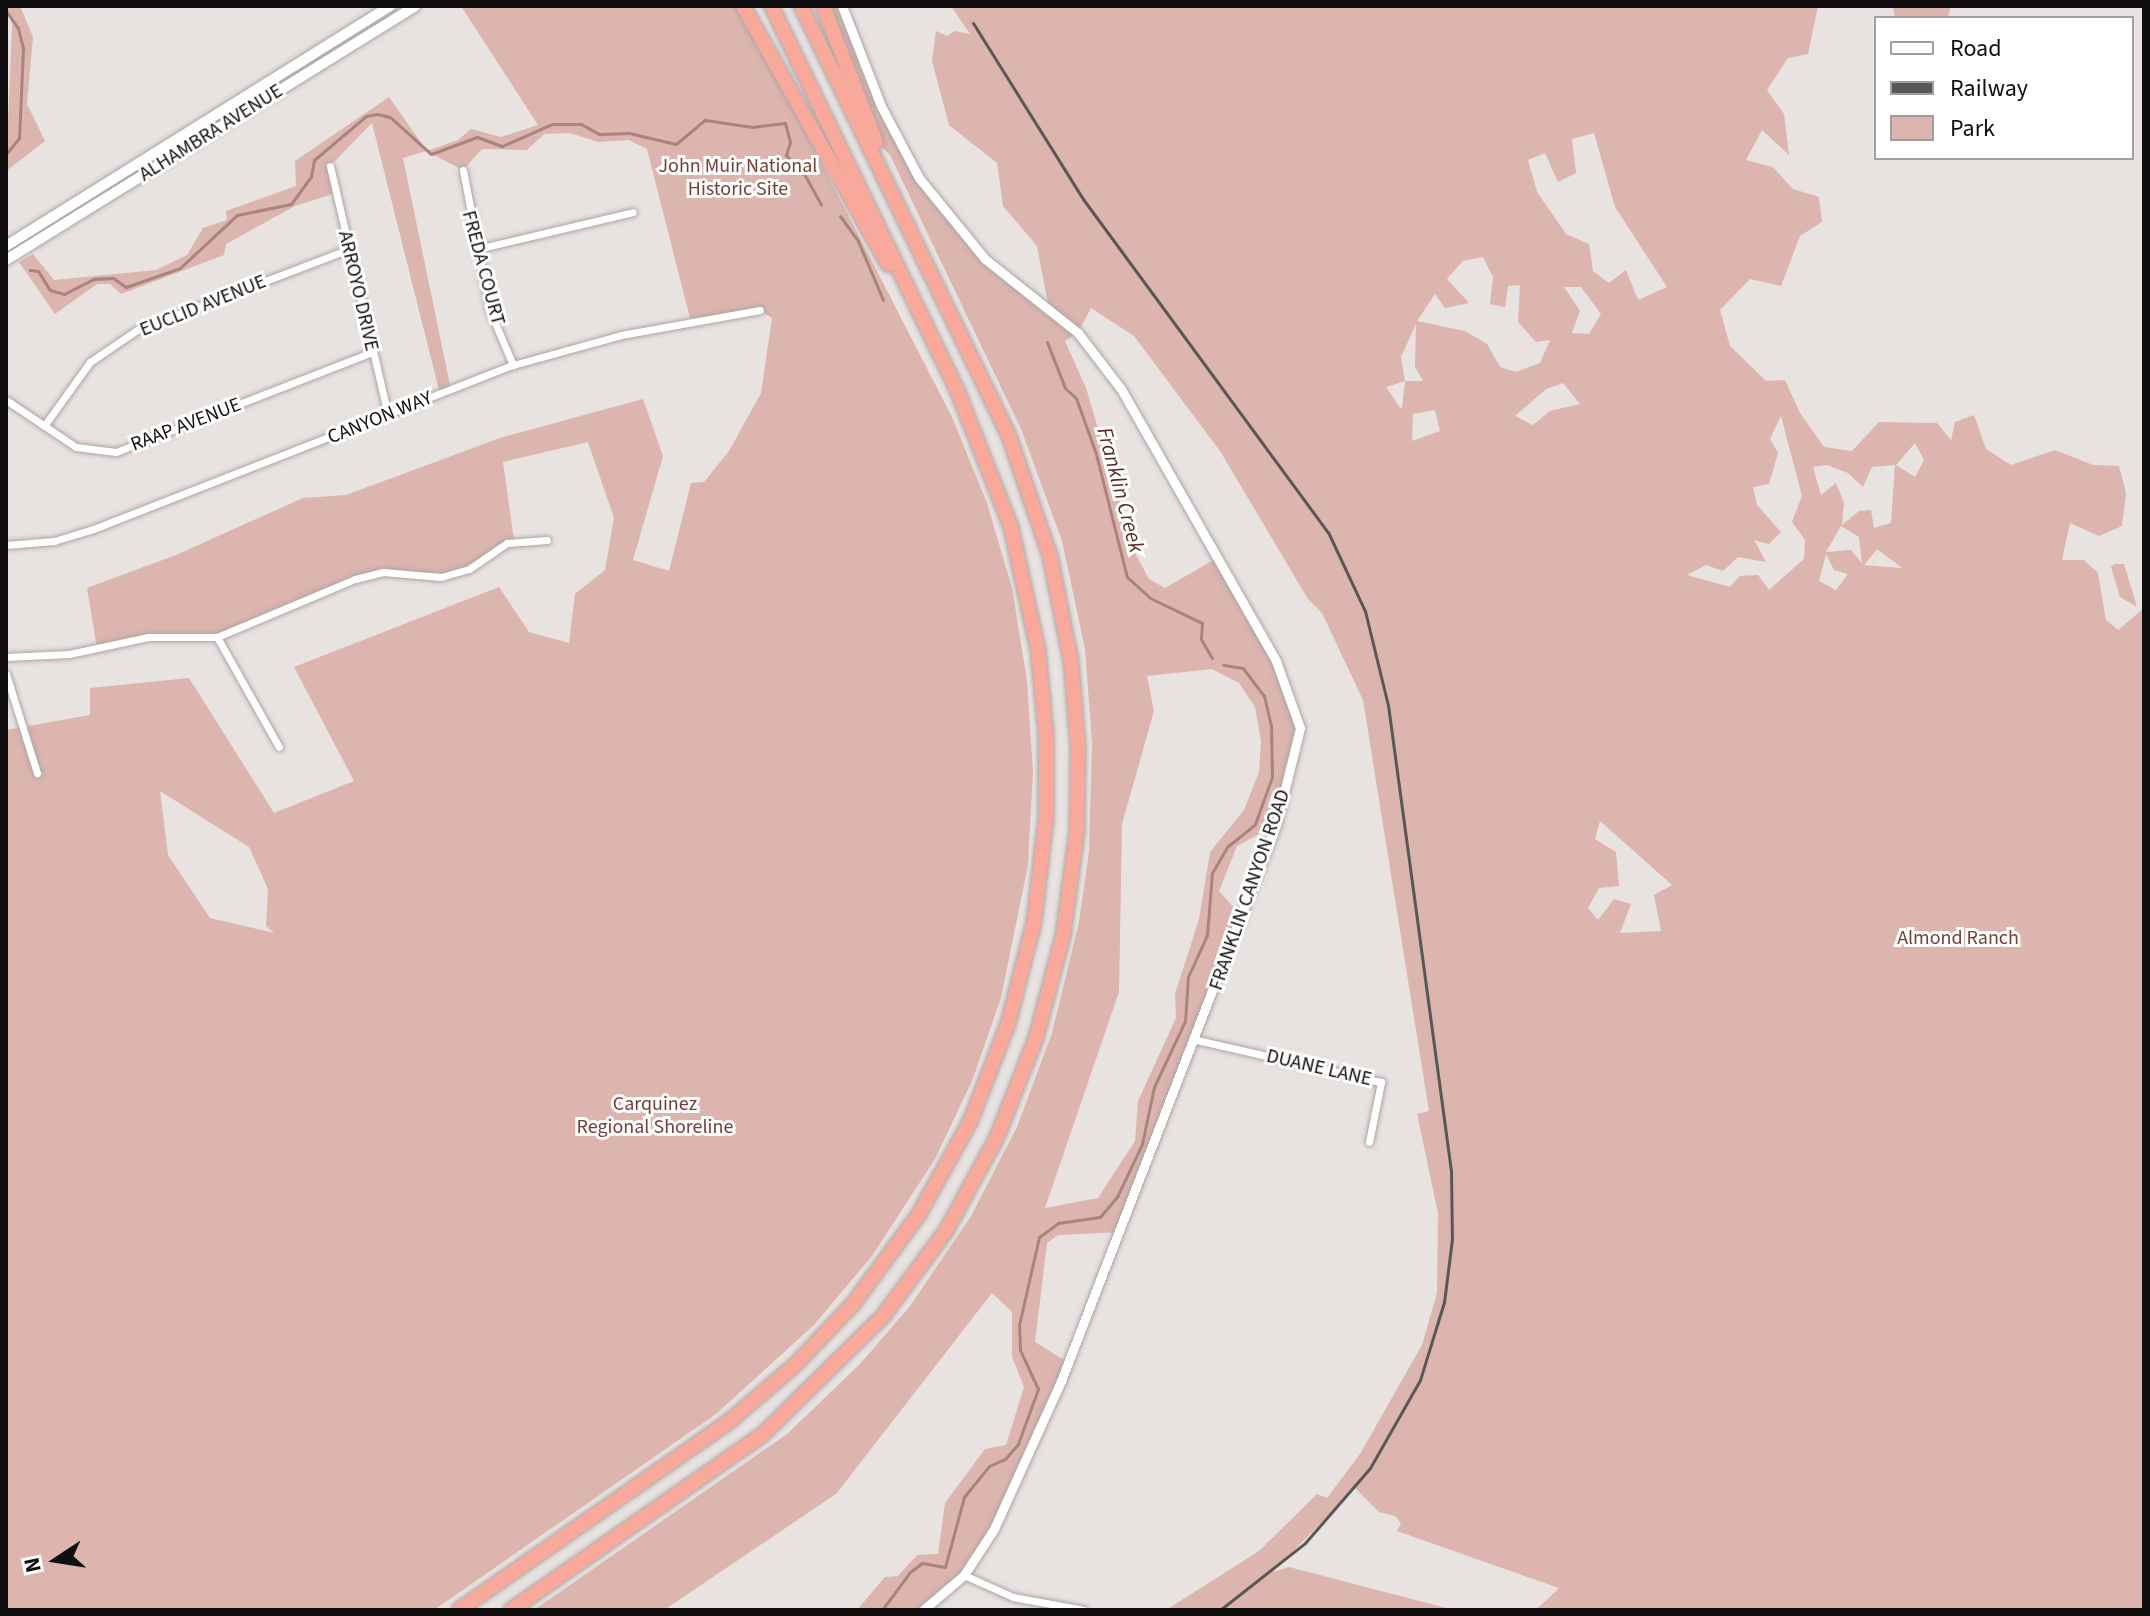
<!DOCTYPE html>
<style>
body{margin:0}
#map{position:relative;width:2150px;height:1616px;overflow:hidden;background:#e8e2e1;font-family:"Source Sans 3",sans-serif}
div>[style]{position:absolute}
.green>*{inset:0;background:#dbb5ae}
.stream>*{height:3px;margin:-1.5px;padding:0 1.5px;transform-origin:1.5px;border-radius:1.5px;background:#a8847d}
.roads{filter:drop-shadow(0 0 2px #aca6a5) drop-shadow(0 0 2px #aca6a5)}
.minor>*{height:7px;margin:-3.5px;padding:0 3.5px;transform-origin:3.5px;border-radius:3.5px;background:#fff}
.tertiary>*{height:9px;margin:-4.5px;padding:0 4.5px;transform-origin:4.5px;border-radius:4.5px;background:#fff}
.secondary>*{height:10px;margin:-5px;padding:0 5px;transform-origin:5px;border-radius:5px;background:#fff}
.motorway>*{height:14px;margin:-7px;padding:0 7px;transform-origin:7px;border-radius:7px;background:#f8a99b}
.rail>*{height:3px;margin:-1.5px;padding:0 1.5px;transform-origin:1.5px;border-radius:1.5px;background:#5b5757}
span{translate:-50% -50%;white-space:nowrap;text-align:center;line-height:1.15;-webkit-text-stroke:6px #fff;paint-order:stroke}
.street-label{font-size:20px;color:#100e0e}
.park-label{font-size:20px;color:#743f36}
.water-label{font-size:22px;color:#5c2a22;font-style:italic}
.frame{position:absolute;inset:0;border:8px solid #100e0e;pointer-events:none}
.legend{position:absolute;left:1874px;top:16px;width:260px;height:144px;box-sizing:border-box;background:#fff;border:2px solid #9f9f9f;margin:0;padding:10px 14px;list-style:none;font-size:24px;color:#100e0e}
.legend li{display:flex;align-items:center;gap:16px;height:40px}
.legend b{width:40px;border:2px solid #9f9f9f}
.north{position:absolute;left:16px;top:1520px;width:80px;height:80px;-webkit-text-stroke:6px #fff;paint-order:stroke;rotate:258deg;font-size:22px;font-weight:700;line-height:32px;text-align:center;color:#100e0e}
.north::after{content:'';display:block;margin:auto;width:28px;height:36px;background:#100e0e;clip-path:polygon(50% 0,100% 100%,50% 72%,0 100%)}
</style>
<div id="map">
<div class="green">
<i style="clip-path:polygon(6px 6px,20px 6px,33px 37px,27px 104px,45px 141px,6px 171px,12px 24px)"></i>
<i style="clip-path:polygon(evenodd,461px 6px,736px 6px,793px 108px,952px 417px,987px 503px,1012px 588px,1027px 680px,1033px 772px,1028px 865px,1001px 998px,972px 1081px,935px 1159px,872px 1256px,814px 1325px,716px 1414px,434px 1610px,6px 1610px,6px 730px,90px 715px,90px 688px,189px 678px,274px 813px,354px 781px,294px 667px,499px 587px,529px 632px,569px 643px,575px 594px,605px 570px,614px 518px,588px 442px,503px 462px,514px 540px,469px 569px,441px 577px,383px 572px,217px 637px,148px 637px,97px 648px,87px 588px,176px 555px,303px 498px,346px 495px,500px 438px,643px 399px,663px 456px,633px 560px,669px 571px,691px 483px,704px 482px,729px 451px,761px 393px,772px 318px,759px 310px,691px 322px,647px 149px,629px 140px,598px 142px,570px 133px,544px 134px,527px 150px,482px 149px,463px 170px,426px 151px,403px 158px,451px 390px,440px 394px,372px 123px,330px 166px,336px 193px,295px 206px,226px 244px,224px 255px,121px 294px,110px 284px,97px 284px,55px 314px,19px 262px,33px 254px,54px 280px,156px 270px,187px 255px,203px 228px,227px 220px,226px 211px,296px 186px,295px 161px,389px 97px,427px 151px,458px 140px,471px 129px,501px 137px,538px 125px,461px 6px,160px 791px,249px 847px,268px 889px,266px 926px,274px 933px,210px 918px,168px 855px,160px 791px)"></i>
<i style="clip-path:polygon(evenodd,823px 6px,842px 6px,911px 163px,954px 227px,1049px 309px,1037px 246px,1003px 206px,997px 163px,949px 125px,932px 61px,936px 31px,947px 36px,955px 31px,970px 34px,951px 6px,1818px 6px,1808px 54px,1788px 58px,1767px 90px,1784px 114px,1789px 155px,1762px 130px,1746px 160px,1773px 167px,1793px 189px,1819px 197px,1822px 222px,1800px 236px,1781px 286px,1750px 279px,1720px 310px,1730px 346px,1766px 381px,1785px 380px,1800px 413px,1824px 447px,1852px 451px,1879px 422px,1937px 423px,1951px 440px,1955px 422px,1974px 415px,1986px 449px,2011px 465px,2055px 450px,2093px 465px,2119px 466px,2126px 493px,2122px 526px,2099px 536px,2070px 523px,2062px 560px,2084px 560px,2098px 573px,2106px 620px,2118px 630px,2144px 608px,2144px 1610px,1536px 1610px,1559px 1588px,1397px 1531px,1401px 1523px,1395px 1516px,1379px 1512px,1355px 1488px,1273px 1572px,1289px 1567px,1454px 1610px,1166px 1610px,1259px 1551px,1317px 1494px,1327px 1498px,1360px 1454px,1422px 1345px,1437px 1293px,1438px 1213px,1417px 1114px,1429px 1111px,1363px 700px,1322px 613px,1308px 599px,1220px 451px,1134px 336px,1091px 308px,1078px 333px,1065px 341px,1086px 388px,1135px 553px,1149px 579px,1165px 588px,1217px 558px,1276px 661px,1300px 728px,1276px 825px,1237px 846px,1219px 891px,1242px 917px,1122px 1232px,1058px 1235px,1047px 1243px,1035px 1342px,1069px 1363px,1024px 1466px,964px 1575px,923px 1610px,857px 1610px,885px 1577px,898px 1576px,917px 1555px,938px 1554px,945px 1503px,985px 1449px,1006px 1445px,1024px 1387px,1012px 1357px,1012px 1312px,992px 1293px,836px 1494px,664px 1610px,534px 1610px,787px 1434px,860px 1364px,910px 1306px,971px 1216px,1017px 1127px,1052px 1033px,1079px 922px,1089px 851px,1092px 743px,1085px 649px,1062px 541px,1021px 429px,890px 155px,876px 141px,823px 6px,1594px 133px,1615px 207px,1667px 287px,1638px 300px,1626px 270px,1609px 283px,1593px 271px,1589px 244px,1566px 234px,1537px 192px,1528px 160px,1545px 153px,1558px 182px,1576px 173px,1572px 139px,1594px 133px,823px 6px,1483px 257px,1493px 277px,1490px 304px,1505px 307px,1508px 286px,1520px 285px,1518px 322px,1536px 342px,1550px 340px,1540px 363px,1516px 372px,1500px 367px,1487px 344px,1465px 331px,1417px 321px,1435px 294px,1445px 308px,1469px 303px,1447px 279px,1463px 261px,1483px 257px,823px 6px,1564px 287px,1581px 287px,1601px 314px,1589px 334px,1572px 333px,1580px 311px,1564px 287px,823px 6px,1416px 324px,1415px 367px,1423px 381px,1405px 381px,1401px 357px,1416px 324px,823px 6px,1405px 381px,1402px 408px,1401px 409px,1386px 387px,1405px 381px,823px 6px,1563px 383px,1580px 404px,1550px 411px,1533px 425px,1515px 416px,1546px 389px,1563px 383px,823px 6px,1435px 410px,1440px 431px,1412px 441px,1413px 414px,1435px 410px,823px 6px,1781px 416px,1802px 496px,1792px 522px,1805px 540px,1804px 559px,1769px 590px,1758px 575px,1740px 576px,1730px 587px,1687px 575px,1706px 565px,1723px 571px,1738px 557px,1766px 562px,1754px 540px,1769px 544px,1781px 532px,1757px 505px,1753px 487px,1769px 484px,1778px 453px,1770px 439px,1781px 416px,823px 6px,1915px 443px,1924px 460px,1915px 477px,1896px 465px,1915px 443px,823px 6px,1827px 465px,1848px 473px,1863px 487px,1872px 467px,1895px 465px,1891px 523px,1874px 528px,1871px 510px,1859px 511px,1842px 525px,1844px 503px,1836px 483px,1821px 495px,1813px 467px,1827px 465px,823px 6px,1841px 526px,1859px 537px,1862px 563px,1851px 550px,1826px 552px,1841px 526px,823px 6px,1877px 549px,1901px 567px,1901px 568px,1864px 565px,1877px 549px,823px 6px,1826px 554px,1834px 570px,1848px 574px,1836px 590px,1819px 581px,1826px 554px,823px 6px,1212px 669px,1239px 683px,1255px 707px,1261px 741px,1259px 772px,1244px 810px,1210px 852px,1199px 919px,1175px 994px,1176px 1018px,1138px 1101px,1135px 1141px,1098px 1198px,1045px 1208px,1119px 992px,1122px 824px,1154px 711px,1147px 676px,1212px 669px,823px 6px,1600px 821px,1672px 885px,1654px 895px,1661px 931px,1620px 933px,1631px 904px,1614px 899px,1598px 920px,1588px 908px,1599px 888px,1619px 886px,1616px 852px,1595px 839px,1600px 821px)"></i>
<i style="clip-path:polygon(1893px 6px,1951px 6px,1948px 18px,1895px 18px)"></i>
<i style="clip-path:polygon(2114px 564px,2124px 564px,2137px 607px,2120px 597px,2111px 567px)"></i>
</div>
<div class="stream">
<i style="left:6px;top:11px;width:21px;rotate:55deg"></i>
<i style="left:18px;top:28px;width:21px;rotate:76deg"></i>
<i style="left:23px;top:48px;width:90px;rotate:92.5deg"></i>
<i style="left:19px;top:138px;width:21px;rotate:129deg"></i>
<i style="left:840px;top:216px;width:31px;rotate:54deg"></i>
<i style="left:858px;top:241px;width:64px;rotate:67deg"></i>
<i style="left:30px;top:270px;width:8px;rotate:7deg"></i>
<i style="left:38px;top:271px;width:22px;rotate:58deg"></i>
<i style="left:50px;top:290px;width:15px;rotate:16deg"></i>
<i style="left:64px;top:294px;width:33px;rotate:-27deg"></i>
<i style="left:93px;top:279px;width:20px;rotate:-3deg"></i>
<i style="left:113px;top:278px;width:16px;rotate:35deg"></i>
<i style="left:126px;top:287px;width:57px;rotate:-19.4deg"></i>
<i style="left:180px;top:268px;width:78px;rotate:-42.9deg"></i>
<i style="left:237px;top:215px;width:55px;rotate:-11.5deg"></i>
<i style="left:291px;top:204px;width:34px;rotate:-54deg"></i>
<i style="left:311px;top:176px;width:16px;rotate:-79deg"></i>
<i style="left:314px;top:160px;width:68px;rotate:-40.2deg"></i>
<i style="left:366px;top:116px;width:11px;rotate:-10deg"></i>
<i style="left:377px;top:114px;width:13px;rotate:13deg"></i>
<i style="left:390px;top:117px;width:55px;rotate:42.1deg"></i>
<i style="left:431px;top:154px;width:49px;rotate:-20.3deg"></i>
<i style="left:477px;top:137px;width:27px;rotate:20deg"></i>
<i style="left:502px;top:146px;width:55px;rotate:-23.7deg"></i>
<i style="left:552px;top:124px;width:29px"></i>
<i style="left:581px;top:124px;width:21px;rotate:29deg"></i>
<i style="left:599px;top:134px;width:30px;rotate:-2deg"></i>
<i style="left:629px;top:133px;width:48px;rotate:13.2deg"></i>
<i style="left:676px;top:144px;width:38px;rotate:-40deg"></i>
<i style="left:705px;top:120px;width:48px;rotate:8.5deg"></i>
<i style="left:752px;top:127px;width:33px;rotate:-7deg"></i>
<i style="left:785px;top:123px;width:20px;rotate:75deg"></i>
<i style="left:790px;top:142px;width:14px;rotate:107deg"></i>
<i style="left:786px;top:155px;width:24px;rotate:45deg"></i>
<i style="left:803px;top:172px;width:37px;rotate:61deg"></i>
<i style="left:1047px;top:342px;width:49px;rotate:68.6deg"></i>
<i style="left:1065px;top:388px;width:15px;rotate:42deg"></i>
<i style="left:1076px;top:398px;width:59px;rotate:70.3deg"></i>
<i style="left:1096px;top:454px;width:127px;rotate:75.9deg"></i>
<i style="left:1127px;top:577px;width:31px;rotate:42deg"></i>
<i style="left:1150px;top:598px;width:58px;rotate:25.7deg"></i>
<i style="left:1202px;top:623px;width:16px;rotate:94deg"></i>
<i style="left:1201px;top:639px;width:22px;rotate:60deg"></i>
<i style="left:882px;top:1610px;width:47px;rotate:-53.6deg"></i>
<i style="left:910px;top:1572px;width:15px;rotate:-37deg"></i>
<i style="left:922px;top:1563px;width:23px;rotate:10deg"></i>
<i style="left:945px;top:1567px;width:73px;rotate:-74.8deg"></i>
<i style="left:964px;top:1497px;width:40px;rotate:-51deg"></i>
<i style="left:989px;top:1466px;width:17px;rotate:-24deg"></i>
<i style="left:1005px;top:1459px;width:20px;rotate:-49deg"></i>
<i style="left:1018px;top:1444px;width:59px;rotate:-70deg"></i>
<i style="left:1038px;top:1389px;width:43px;rotate:-114.8deg"></i>
<i style="left:1020px;top:1350px;width:25px;rotate:-92deg"></i>
<i style="left:1019px;top:1325px;width:90px;rotate:-77.2deg"></i>
<i style="left:1039px;top:1237px;width:24px;rotate:-36deg"></i>
<i style="left:1058px;top:1223px;width:42px;rotate:-8.1deg"></i>
<i style="left:1100px;top:1217px;width:26px;rotate:-50deg"></i>
<i style="left:1117px;top:1197px;width:59px;rotate:-64.7deg"></i>
<i style="left:1142px;top:1144px;width:58px;rotate:-78.1deg"></i>
<i style="left:1154px;top:1087px;width:73px;rotate:-64.8deg"></i>
<i style="left:1185px;top:1021px;width:44px;rotate:-86.1deg"></i>
<i style="left:1188px;top:977px;width:46px;rotate:-65.7deg"></i>
<i style="left:1207px;top:935px;width:62px;rotate:-85.4deg"></i>
<i style="left:1212px;top:873px;width:30px;rotate:-60deg"></i>
<i style="left:1227px;top:847px;width:36px;rotate:-39deg"></i>
<i style="left:1255px;top:824px;width:50px;rotate:-70.1deg"></i>
<i style="left:1272px;top:777px;width:51px;rotate:-91.1deg"></i>
<i style="left:1271px;top:726px;width:31px;rotate:-103deg"></i>
<i style="left:1264px;top:696px;width:35px;rotate:-127deg"></i>
<i style="left:1243px;top:668px;width:20px;rotate:-171deg"></i>
</div>
<div class="roads">
<div class="minor">
<i style="left:330px;top:166px;width:256px;rotate:76.9deg"></i>
<i style="left:463px;top:170px;width:144px;rotate:79.2deg"></i>
<i style="left:490px;top:311px;width:59px;rotate:66.9deg"></i>
<i style="left:477px;top:249px;width:160px;rotate:-13.3deg"></i>
<i style="left:6px;top:400px;width:84px;rotate:33.9deg"></i>
<i style="left:76px;top:447px;width:40px;rotate:7.1deg"></i>
<i style="left:116px;top:452px;width:275px;rotate:-21.3deg"></i>
<i style="left:44px;top:426px;width:79px;rotate:-54.3deg"></i>
<i style="left:90px;top:362px;width:57px;rotate:-34.2deg"></i>
<i style="left:137px;top:330px;width:227px;rotate:-20.9deg"></i>
<i style="left:6px;top:545px;width:48px;rotate:-4.8deg"></i>
<i style="left:54px;top:541px;width:39px;rotate:-17deg"></i>
<i style="left:91px;top:530px;width:453px;rotate:-21.4deg"></i>
<i style="left:513px;top:365px;width:112px;rotate:-15.5deg"></i>
<i style="left:621px;top:335px;width:141px;rotate:-10.2deg"></i>
<i style="left:217px;top:637px;width:126px;rotate:60.6deg"></i>
<i style="left:6px;top:657px;width:63px;rotate:-2.7deg"></i>
<i style="left:69px;top:654px;width:81px;rotate:-12.1deg"></i>
<i style="left:148px;top:637px;width:69px"></i>
<i style="left:217px;top:637px;width:150px;rotate:-22.8deg"></i>
<i style="left:355px;top:579px;width:29px;rotate:-14deg"></i>
<i style="left:383px;top:572px;width:58px;rotate:4.9deg"></i>
<i style="left:441px;top:577px;width:29px;rotate:-16deg"></i>
<i style="left:469px;top:569px;width:46px;rotate:-34.4deg"></i>
<i style="left:507px;top:543px;width:40px;rotate:-4.3deg"></i>
<i style="left:6px;top:674px;width:104px;rotate:72.6deg"></i>
<i style="left:1197px;top:1040px;width:189px;rotate:12.9deg"></i>
<i style="left:1381px;top:1082px;width:61px;rotate:101.3deg"></i>
<i style="left:964px;top:1575px;width:54px;rotate:24.2deg"></i>
<i style="left:1013px;top:1597px;width:72px;rotate:10.4deg"></i>
</div>
<div class="tertiary">
<i style="left:842px;top:6px;width:107px;rotate:68.7deg"></i>
<i style="left:881px;top:106px;width:81px;rotate:62.2deg"></i>
<i style="left:919px;top:178px;width:104px;rotate:50.8deg"></i>
<i style="left:985px;top:259px;width:119px;rotate:38.5deg"></i>
<i style="left:1078px;top:333px;width:71px;rotate:52.5deg"></i>
<i style="left:1121px;top:389px;width:313px;rotate:60.3deg"></i>
<i style="left:1276px;top:661px;width:71px;rotate:70.3deg"></i>
<i style="left:1300px;top:728px;width:100px;rotate:103.9deg"></i>
<i style="left:1276px;top:825px;width:596px;rotate:111.14deg"></i>
<i style="left:1061px;top:1381px;width:162px;rotate:114.4deg"></i>
<i style="left:994px;top:1529px;width:55px;rotate:123.1deg"></i>
<i style="left:964px;top:1575px;width:54px;rotate:139.5deg"></i>
</div>
<div class="secondary">
<i style="left:6px;top:246px;width:453px;rotate:-32deg"></i>
<i style="left:6px;top:260px;width:481px;rotate:-31.8deg"></i>
</div>
<div class="motorway">
<i style="left:743px;top:6px;width:296px;rotate:60.7deg"></i>
<i style="left:823px;top:6px;width:146px;rotate:68.7deg"></i>
<i style="left:459px;top:1610px;width:332px;rotate:-34.9deg"></i>
<i style="left:731px;top:1420px;width:84px;rotate:-40.7deg"></i>
<i style="left:795px;top:1365px;width:84px;rotate:-46.4deg"></i>
<i style="left:853px;top:1304px;width:112px;rotate:-53.7deg"></i>
<i style="left:919px;top:1214px;width:105px;rotate:-61deg"></i>
<i style="left:970px;top:1122px;width:105px;rotate:-68.8deg"></i>
<i style="left:1008px;top:1024px;width:105px;rotate:-75.7deg"></i>
<i style="left:1034px;top:922px;width:105px;rotate:-83.4deg"></i>
<i style="left:1046px;top:818px;width:84px;rotate:-90deg"></i>
<i style="left:1046px;top:734px;width:84px;rotate:-95.4deg"></i>
<i style="left:1038px;top:650px;width:126px;rotate:-102.4deg"></i>
<i style="left:1011px;top:527px;width:147px;rotate:-111.5deg"></i>
<i style="left:957px;top:390px;width:427px;rotate:-115.8deg"></i>
<i style="left:511px;top:1610px;width:306px;rotate:-34.9deg"></i>
<i style="left:762px;top:1435px;width:170px;rotate:-44.5deg"></i>
<i style="left:883px;top:1316px;width:106px;rotate:-53.5deg"></i>
<i style="left:946px;top:1231px;width:107px;rotate:-61.5deg"></i>
<i style="left:997px;top:1137px;width:106px;rotate:-68.5deg"></i>
<i style="left:1036px;top:1038px;width:106px;rotate:-75.2deg"></i>
<i style="left:1063px;top:936px;width:106px;rotate:-82.4deg"></i>
<i style="left:1077px;top:831px;width:85px;rotate:-89.3deg"></i>
<i style="left:1078px;top:746px;width:85px;rotate:-94.7deg"></i>
<i style="left:1071px;top:661px;width:107px;rotate:-101.3deg"></i>
<i style="left:1050px;top:556px;width:127px;rotate:-108.9deg"></i>
<i style="left:1009px;top:436px;width:478px;rotate:-115.8deg"></i>
</div>
</div>
<div class="rail">
<i style="left:973px;top:23px;width:208px;rotate:58deg"></i>
<i style="left:1083px;top:199px;width:413px;rotate:53.7deg"></i>
<i style="left:1328px;top:532px;width:87px;rotate:64.9deg"></i>
<i style="left:1365px;top:611px;width:97px;rotate:76.3deg"></i>
<i style="left:1388px;top:705px;width:470px;rotate:82.3deg"></i>
<i style="left:1451px;top:1171px;width:68px;rotate:89.2deg"></i>
<i style="left:1452px;top:1239px;width:64px;rotate:97.2deg"></i>
<i style="left:1444px;top:1302px;width:82px;rotate:107.1deg"></i>
<i style="left:1420px;top:1380px;width:101px;rotate:119.6deg"></i>
<i style="left:1370px;top:1468px;width:99px;rotate:130.9deg"></i>
<i style="left:1305px;top:1543px;width:108px;rotate:141.8deg"></i>
</div>
<div class="street-label">
<span style="left:211px;top:133px;rotate:-32deg">ALHAMBRA AVENUE</span>
<span style="left:483px;top:268px;rotate:75deg">FREDA COURT</span>
<span style="left:358px;top:291px;rotate:77deg">ARROYO DRIVE</span>
<span style="left:203px;top:306px;rotate:-22deg">EUCLID AVENUE</span>
<span style="left:380px;top:418px;rotate:-22deg">CANYON WAY</span>
<span style="left:186px;top:425px;rotate:-21deg">RAAP AVENUE</span>
<span style="left:1250px;top:890px;rotate:-71deg">FRANKLIN CANYON ROAD</span>
<span style="left:1319px;top:1068px;rotate:13deg">DUANE LANE</span>
</div>
<div class="park-label">
<span style="left:738px;top:178px">John Muir National<br>Historic Site</span>
<span style="left:1958px;top:938px">Almond Ranch</span>
<span style="left:655px;top:1116px">Carquinez<br>Regional Shoreline</span>
</div>
<div class="water-label">
<span style="left:1120px;top:490px;rotate:75deg">Franklin Creek</span>
</div>
<div class="frame"></div>
<ul class="legend">
<li><b style="height:10px;background:#fff"></b>Road</li>
<li><b style="height:10px;background:#5b5757"></b>Railway</li>
<li><b style="height:22px;background:#dbb5ae"></b>Park</li>
</ul>
<div class="north">N</div>
</div>
